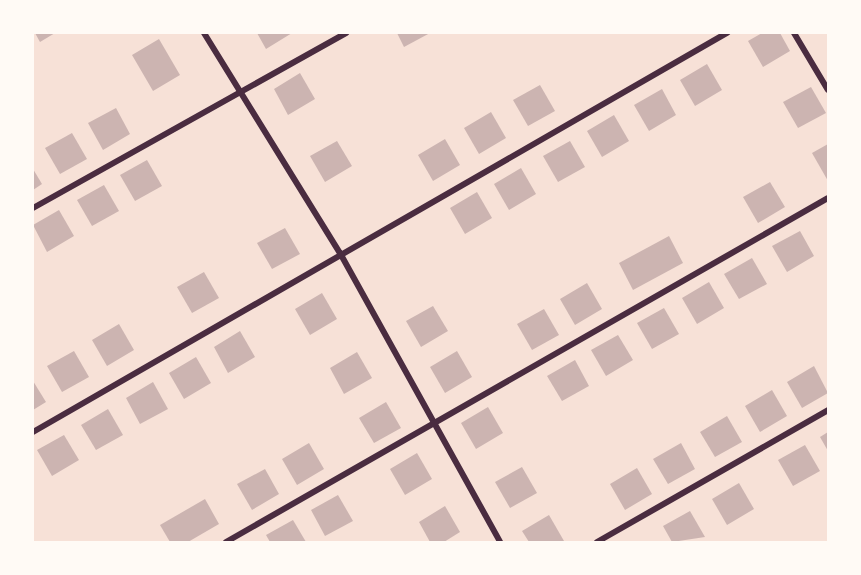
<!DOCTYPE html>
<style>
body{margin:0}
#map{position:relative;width:861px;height:575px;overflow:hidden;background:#f7e1d7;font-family:"Sofia Sans Condensed",sans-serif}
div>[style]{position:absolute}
.building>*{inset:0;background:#ccb4b1}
.minor>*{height:6px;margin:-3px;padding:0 3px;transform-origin:3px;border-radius:3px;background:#4a2c40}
span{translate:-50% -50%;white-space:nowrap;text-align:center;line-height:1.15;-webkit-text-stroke:6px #fffaf5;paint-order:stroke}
.frame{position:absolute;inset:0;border:34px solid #fffaf5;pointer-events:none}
</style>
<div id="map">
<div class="building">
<i style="clip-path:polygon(35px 33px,55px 33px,40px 42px)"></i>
<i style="clip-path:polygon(257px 33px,292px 33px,266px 49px)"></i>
<i style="clip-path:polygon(397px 33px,430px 33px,404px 47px)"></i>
<i style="clip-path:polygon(762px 33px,780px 33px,790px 51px,763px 67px,748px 41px)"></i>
<i style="clip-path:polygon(159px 39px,180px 75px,153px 91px,132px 55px)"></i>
<i style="clip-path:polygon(707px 64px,722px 90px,695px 106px,680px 80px)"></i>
<i style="clip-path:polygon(300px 73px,315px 99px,288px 115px,274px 89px)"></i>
<i style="clip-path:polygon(540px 85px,555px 111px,528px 126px,513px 100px)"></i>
<i style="clip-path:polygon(811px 87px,826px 113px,798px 128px,783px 102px)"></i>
<i style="clip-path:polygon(662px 89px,676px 115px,649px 131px,634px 105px)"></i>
<i style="clip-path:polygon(116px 108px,130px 134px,103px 150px,88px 123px)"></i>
<i style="clip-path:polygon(491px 112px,506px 138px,479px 154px,464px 128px)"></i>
<i style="clip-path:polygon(614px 115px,629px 141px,602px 157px,587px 131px)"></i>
<i style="clip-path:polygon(72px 133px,87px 159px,60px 174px,45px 148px)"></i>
<i style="clip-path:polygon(445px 139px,460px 165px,433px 181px,418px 155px)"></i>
<i style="clip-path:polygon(337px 141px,352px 166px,325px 182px,310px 156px)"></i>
<i style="clip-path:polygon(570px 141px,585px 167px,558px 182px,543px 156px)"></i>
<i style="clip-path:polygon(828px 144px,828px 181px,812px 153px)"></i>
<i style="clip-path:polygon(147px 160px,162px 186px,135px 201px,120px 175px)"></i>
<i style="clip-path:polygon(521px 168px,536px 194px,509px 210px,494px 184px)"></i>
<i style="clip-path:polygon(33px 169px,42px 184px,33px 190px)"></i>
<i style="clip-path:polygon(770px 182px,785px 207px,758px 223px,743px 197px)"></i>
<i style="clip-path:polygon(104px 185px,119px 211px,92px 226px,77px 200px)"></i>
<i style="clip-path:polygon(477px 192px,492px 218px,465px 234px,450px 208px)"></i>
<i style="clip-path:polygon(59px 210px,74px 236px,47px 252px,33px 225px)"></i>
<i style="clip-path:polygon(285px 228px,300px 254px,272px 269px,257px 243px)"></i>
<i style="clip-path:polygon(800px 231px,814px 256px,787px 272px,772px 246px)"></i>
<i style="clip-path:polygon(669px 236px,683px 263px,633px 290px,619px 263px)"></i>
<i style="clip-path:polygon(752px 258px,767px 284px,739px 299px,724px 274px)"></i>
<i style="clip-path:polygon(204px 272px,219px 298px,192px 313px,177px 287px)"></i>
<i style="clip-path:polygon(709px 282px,724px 308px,697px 324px,682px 298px)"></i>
<i style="clip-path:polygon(587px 283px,602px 309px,575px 325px,560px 299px)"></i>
<i style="clip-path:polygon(322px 293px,337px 319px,310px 335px,295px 309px)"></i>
<i style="clip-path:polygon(433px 306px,448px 331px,421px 347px,406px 321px)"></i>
<i style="clip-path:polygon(664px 308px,679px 334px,652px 349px,637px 323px)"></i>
<i style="clip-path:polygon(544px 309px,559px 335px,532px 350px,517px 324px)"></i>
<i style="clip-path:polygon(119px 324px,134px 350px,107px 366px,92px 340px)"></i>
<i style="clip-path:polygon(240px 331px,255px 357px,228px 373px,214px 347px)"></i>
<i style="clip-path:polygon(618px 335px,633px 360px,606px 376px,591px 350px)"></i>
<i style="clip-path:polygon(74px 351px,89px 377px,62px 392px,47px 366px)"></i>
<i style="clip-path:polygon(457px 351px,472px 377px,445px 393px,430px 367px)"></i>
<i style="clip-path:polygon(357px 352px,372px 378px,344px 394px,330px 368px)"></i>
<i style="clip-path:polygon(196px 357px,211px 383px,184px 399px,169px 373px)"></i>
<i style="clip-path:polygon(575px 360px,589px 386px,562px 401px,547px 376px)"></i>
<i style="clip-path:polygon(814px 366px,828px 393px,802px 408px,787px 382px)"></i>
<i style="clip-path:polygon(33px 381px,46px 402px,33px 410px)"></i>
<i style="clip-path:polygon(153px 382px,168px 409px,140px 424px,126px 398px)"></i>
<i style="clip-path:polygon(772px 390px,787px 416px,760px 432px,745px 406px)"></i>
<i style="clip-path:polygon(386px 402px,401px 428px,374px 443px,359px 418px)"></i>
<i style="clip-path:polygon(488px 407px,503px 433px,476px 449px,461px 423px)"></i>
<i style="clip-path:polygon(108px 409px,123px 435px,96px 450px,81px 425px)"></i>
<i style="clip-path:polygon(727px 416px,742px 442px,715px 457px,700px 432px)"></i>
<i style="clip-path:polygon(828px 432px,828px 451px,820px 437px)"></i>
<i style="clip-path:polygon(64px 435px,79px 460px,52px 476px,37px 450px)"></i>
<i style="clip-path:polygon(309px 443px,324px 469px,297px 485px,282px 459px)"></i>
<i style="clip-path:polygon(681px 443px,695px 469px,668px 484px,653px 459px)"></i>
<i style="clip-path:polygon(805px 445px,820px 471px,793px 486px,778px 460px)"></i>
<i style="clip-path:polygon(417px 453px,432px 479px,405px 495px,390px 469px)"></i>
<i style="clip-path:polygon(522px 467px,537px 493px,510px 508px,495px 482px)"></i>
<i style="clip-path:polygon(637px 468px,652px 494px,625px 510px,610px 484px)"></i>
<i style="clip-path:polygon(265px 469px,279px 494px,252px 510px,237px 484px)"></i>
<i style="clip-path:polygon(739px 483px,754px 509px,727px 525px,712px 499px)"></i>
<i style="clip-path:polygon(338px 495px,353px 521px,325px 536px,311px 510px)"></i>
<i style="clip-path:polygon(205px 499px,219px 524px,188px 542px,170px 542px,160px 525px)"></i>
<i style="clip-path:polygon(445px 506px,460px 532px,444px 542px,430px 542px,419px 522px)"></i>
<i style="clip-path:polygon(690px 511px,705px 537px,672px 542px,663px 526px)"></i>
<i style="clip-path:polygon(549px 515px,564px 541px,529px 542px,522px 531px)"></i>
<i style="clip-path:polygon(293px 520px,306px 542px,270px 542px,266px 535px)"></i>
</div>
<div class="minor">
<i style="left:204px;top:33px;width:259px;rotate:58.3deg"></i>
<i style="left:340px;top:253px;width:330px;rotate:61deg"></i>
<i style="left:794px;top:33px;width:66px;rotate:59.2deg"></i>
<i style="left:33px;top:208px;width:359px;rotate:-29.2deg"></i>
<i style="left:33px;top:432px;width:801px;rotate:-29.9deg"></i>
<i style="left:226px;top:542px;width:693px;rotate:-29.74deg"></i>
<i style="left:597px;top:542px;width:266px;rotate:-29.7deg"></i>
</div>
<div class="frame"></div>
</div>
